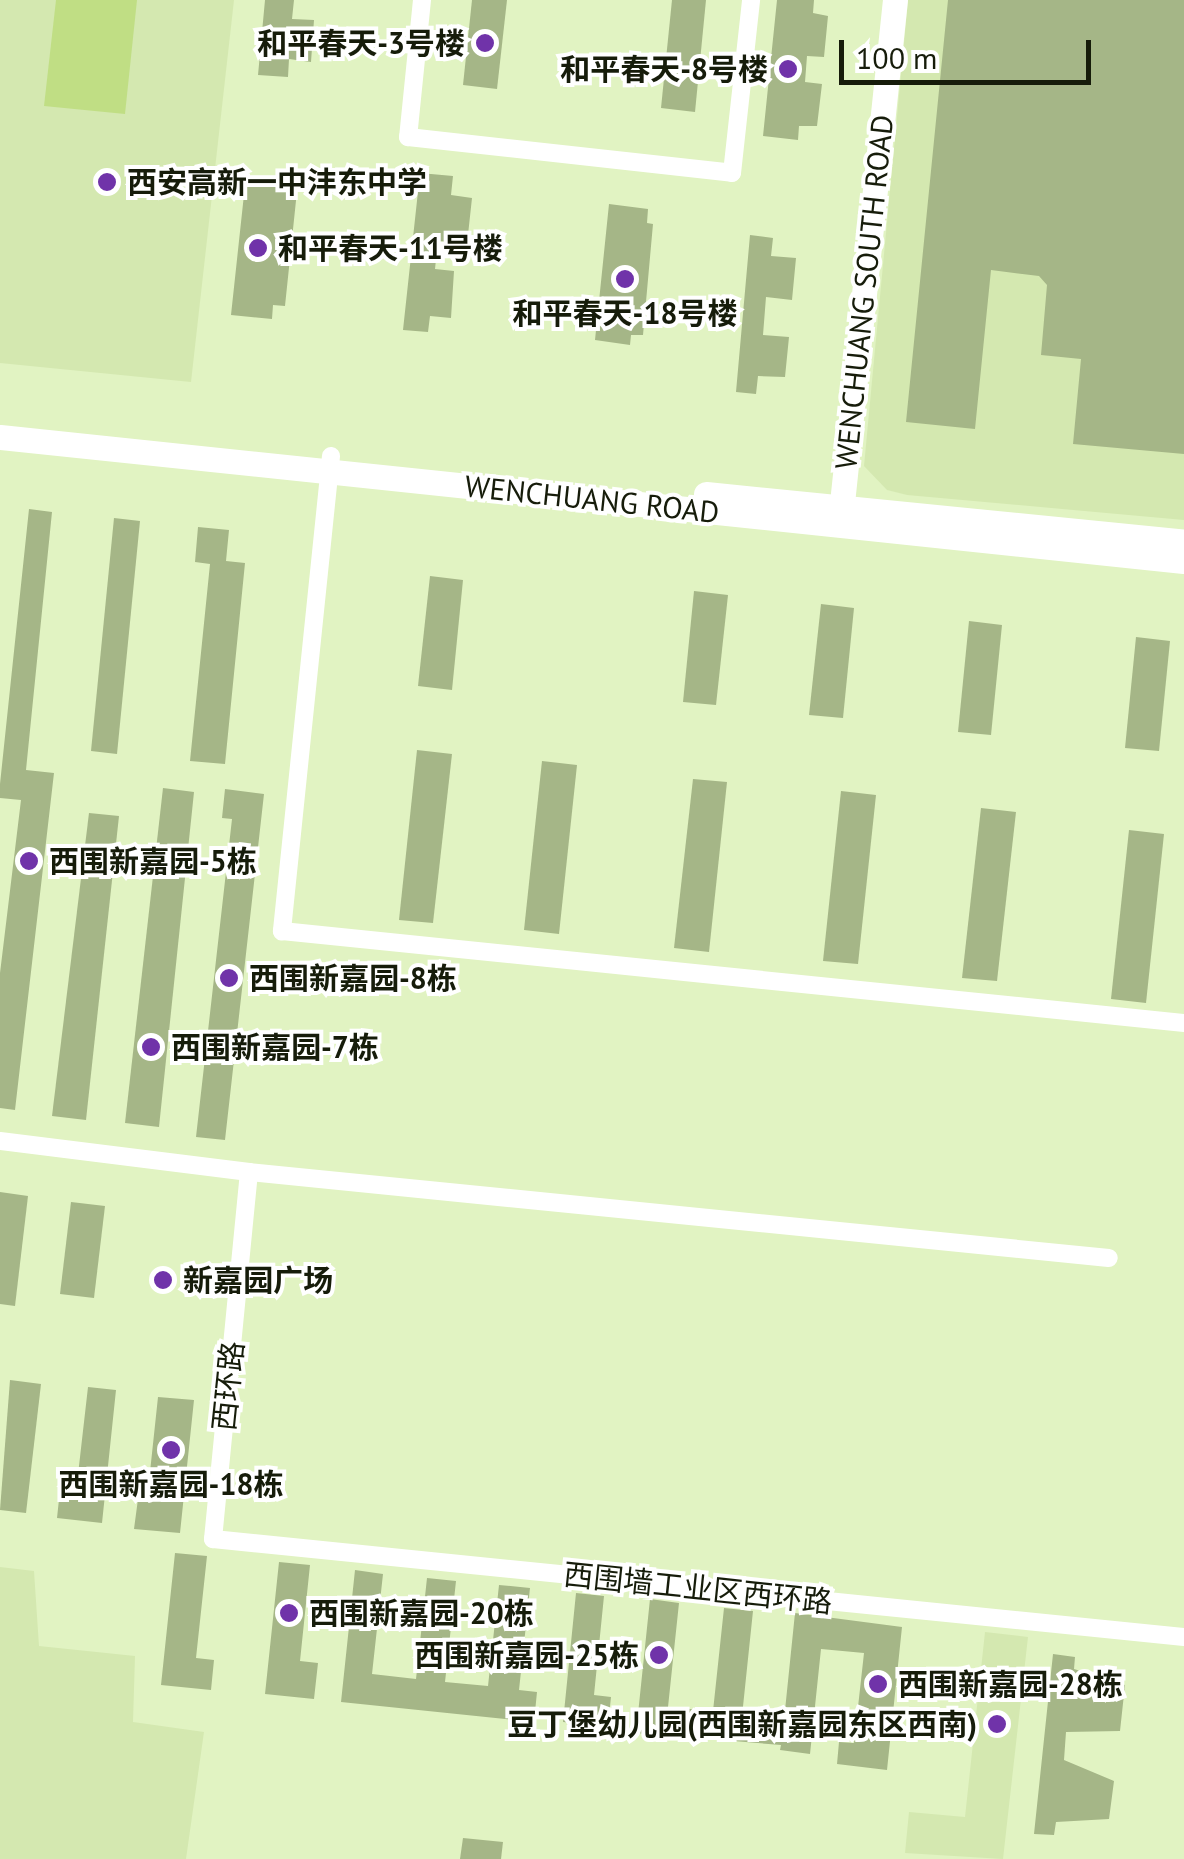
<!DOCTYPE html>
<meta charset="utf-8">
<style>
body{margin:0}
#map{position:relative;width:1184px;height:1859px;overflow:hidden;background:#e1f3c2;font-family:"PT Sans","Noto Sans SC",sans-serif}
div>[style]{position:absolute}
.built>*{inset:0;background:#d4e8b0}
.green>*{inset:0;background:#c0de84}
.building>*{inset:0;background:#a5b687}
.street>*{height:18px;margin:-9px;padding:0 9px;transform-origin:9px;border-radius:9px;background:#fff}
.secondary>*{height:25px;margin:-12.5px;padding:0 12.5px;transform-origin:12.5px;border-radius:12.5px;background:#fff}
.dots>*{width:28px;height:28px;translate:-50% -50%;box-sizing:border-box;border:5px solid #fff;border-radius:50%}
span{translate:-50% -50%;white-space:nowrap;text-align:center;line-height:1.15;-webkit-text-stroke:8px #fff;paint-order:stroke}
.poi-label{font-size:30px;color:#161c0a;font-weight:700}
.right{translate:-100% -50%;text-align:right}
.left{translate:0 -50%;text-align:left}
.street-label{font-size:30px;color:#161c0a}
.scale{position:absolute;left:839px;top:40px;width:252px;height:45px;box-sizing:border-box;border:5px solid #161c0a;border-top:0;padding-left:12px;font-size:30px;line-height:35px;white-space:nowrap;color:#161c0a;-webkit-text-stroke:8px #fff;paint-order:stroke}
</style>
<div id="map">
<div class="built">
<i style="clip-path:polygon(0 0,234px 0,191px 382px,0 363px)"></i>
<i style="clip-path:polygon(908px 0,1184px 0,1184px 520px,907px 495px,887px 490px,864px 466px)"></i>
<i style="clip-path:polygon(0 1567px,34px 1571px,39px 1646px,135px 1656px,133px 1722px,204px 1732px,186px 1859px,0 1859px)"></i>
<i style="clip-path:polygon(985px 1632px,1028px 1637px,1003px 1859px,905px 1853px,909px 1812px,965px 1817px)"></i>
</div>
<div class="green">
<i style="clip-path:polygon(56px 0,137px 0,125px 114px,44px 106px)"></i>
</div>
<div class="building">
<i style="clip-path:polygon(265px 0,294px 0,292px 19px,314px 20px,311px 62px,289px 59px,288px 77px,258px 75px)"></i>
<i style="clip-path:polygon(472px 0,507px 0,497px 89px,463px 85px)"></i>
<i style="clip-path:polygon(672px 0,706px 0,695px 112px,661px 108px)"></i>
<i style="clip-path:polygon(777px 0,814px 0,813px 13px,828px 16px,824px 57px,807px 56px,805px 82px,822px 84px,817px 126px,799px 126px,798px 140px,763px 136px)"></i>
<i style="clip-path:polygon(948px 0,1184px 0,1184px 454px,1073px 444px,1081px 359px,1041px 355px,1047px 285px,1039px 276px,991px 270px,975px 429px,906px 422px)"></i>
<i style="clip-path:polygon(420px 173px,453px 176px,451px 195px,472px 198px,467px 244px,438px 241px,435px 269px,454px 271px,451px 318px,430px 316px,428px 332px,403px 330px)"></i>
<i style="clip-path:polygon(246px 176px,289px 181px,287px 190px,297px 191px,285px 306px,273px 305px,272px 319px,231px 315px)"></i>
<i style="clip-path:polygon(609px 204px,648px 209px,647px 223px,653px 224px,643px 335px,631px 335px,630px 345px,595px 340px)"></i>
<i style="clip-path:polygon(750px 235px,773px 238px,771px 256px,796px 258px,792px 300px,766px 297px,763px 335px,789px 337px,785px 377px,758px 376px,756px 394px,736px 392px)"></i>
<i style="clip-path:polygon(29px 509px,52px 512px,26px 770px,54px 773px,15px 1110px,0 1108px,0 973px,21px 800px,0 798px,0 784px)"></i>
<i style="clip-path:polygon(114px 518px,140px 521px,117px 754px,91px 751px)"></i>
<i style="clip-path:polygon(198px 527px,229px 530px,226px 561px,245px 563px,225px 764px,190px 761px,210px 564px,195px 562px)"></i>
<i style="clip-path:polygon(430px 576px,463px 580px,452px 690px,418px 686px)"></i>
<i style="clip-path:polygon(694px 591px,728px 595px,716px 705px,683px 702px)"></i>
<i style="clip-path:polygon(821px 604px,854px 608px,843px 718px,809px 715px)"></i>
<i style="clip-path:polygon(969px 621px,1002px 625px,991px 735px,958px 732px)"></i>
<i style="clip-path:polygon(1136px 637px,1170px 641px,1159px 751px,1125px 748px)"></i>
<i style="clip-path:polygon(417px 750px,452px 754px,433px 923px,399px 920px)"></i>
<i style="clip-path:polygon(542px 761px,577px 765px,559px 934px,524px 930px)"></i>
<i style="clip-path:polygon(693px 779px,727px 782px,709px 952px,674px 948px)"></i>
<i style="clip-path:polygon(163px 788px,194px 792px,159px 1127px,125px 1123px)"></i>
<i style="clip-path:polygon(225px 789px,264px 794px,225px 1140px,196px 1137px,232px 819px,222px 818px)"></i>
<i style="clip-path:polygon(841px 791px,876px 795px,858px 964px,823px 961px)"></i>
<i style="clip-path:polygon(981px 808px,1016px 812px,997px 981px,962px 978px)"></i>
<i style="clip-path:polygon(89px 813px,119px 816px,86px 1120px,52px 1116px)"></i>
<i style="clip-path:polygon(1129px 830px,1164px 834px,1146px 1003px,1111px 999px)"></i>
<i style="clip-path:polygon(0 1192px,28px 1196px,15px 1306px,0 1304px)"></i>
<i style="clip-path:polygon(71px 1202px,105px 1206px,94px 1298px,60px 1294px)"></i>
<i style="clip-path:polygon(10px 1380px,41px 1384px,26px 1513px,0 1510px)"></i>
<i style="clip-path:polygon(88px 1387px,116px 1390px,102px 1523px,57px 1518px,60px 1490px,76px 1492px)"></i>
<i style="clip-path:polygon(158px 1397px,194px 1400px,180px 1533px,134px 1529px,138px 1499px,147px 1500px)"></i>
<i style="clip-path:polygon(175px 1553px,207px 1556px,196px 1658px,214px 1660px,211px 1690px,161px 1685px)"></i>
<i style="clip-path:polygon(279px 1562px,310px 1565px,300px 1661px,318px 1663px,314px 1699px,265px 1694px)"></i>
<i style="clip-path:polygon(355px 1570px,383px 1574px,372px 1674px,416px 1679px,427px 1578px,456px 1581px,445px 1682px,488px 1686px,499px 1585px,530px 1588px,519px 1690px,537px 1692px,534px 1722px,341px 1702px)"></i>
<i style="clip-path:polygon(576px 1593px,604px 1596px,594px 1695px,611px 1697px,608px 1726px,563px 1722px)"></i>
<i style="clip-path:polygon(650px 1599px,679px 1603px,668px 1707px,713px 1711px,724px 1608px,753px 1611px,742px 1716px,784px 1720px,795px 1613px,902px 1627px,887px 1770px,837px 1764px,839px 1742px,854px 1743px,864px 1653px,821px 1649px,810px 1754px,780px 1750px,781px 1745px,636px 1733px)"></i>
<i style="clip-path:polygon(1053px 1654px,1075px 1657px,1074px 1669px,1125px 1685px,1120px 1731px,1066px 1732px,1064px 1760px,1114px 1781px,1109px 1819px,1056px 1822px,1054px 1835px,1034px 1834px)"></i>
<i style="clip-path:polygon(463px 1838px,503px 1842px,501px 1859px,460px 1859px)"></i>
</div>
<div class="street">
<i style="left:422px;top:0;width:138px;rotate:95.8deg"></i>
<i style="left:408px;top:137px;width:326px;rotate:6.3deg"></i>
<i style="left:732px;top:173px;width:174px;rotate:-83.7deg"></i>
<i style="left:331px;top:456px;width:478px;rotate:95.9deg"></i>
<i style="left:282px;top:931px;width:907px;rotate:5.82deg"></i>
<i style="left:0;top:1141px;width:251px;rotate:7.1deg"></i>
<i style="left:249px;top:1172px;width:864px;rotate:5.71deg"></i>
<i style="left:249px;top:1172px;width:369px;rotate:95.6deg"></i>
<i style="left:213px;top:1539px;width:976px;rotate:5.76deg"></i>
</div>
<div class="secondary">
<i style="left:0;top:437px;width:1190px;rotate:5.98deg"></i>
<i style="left:706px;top:494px;width:480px;rotate:5.7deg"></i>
<i style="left:840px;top:522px;width:525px;rotate:-83.99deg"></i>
</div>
<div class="dots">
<i style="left:485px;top:43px;background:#7033a9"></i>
<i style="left:788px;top:69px;background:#7033a9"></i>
<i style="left:107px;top:182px;background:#7033a9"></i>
<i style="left:258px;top:248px;background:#7033a9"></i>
<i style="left:625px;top:279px;background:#7033a9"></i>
<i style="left:29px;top:861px;background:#7033a9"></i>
<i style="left:229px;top:978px;background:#7033a9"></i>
<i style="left:151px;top:1047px;background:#7033a9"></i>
<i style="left:163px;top:1280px;background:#7033a9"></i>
<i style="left:171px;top:1450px;background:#7033a9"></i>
<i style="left:289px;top:1613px;background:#7033a9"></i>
<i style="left:659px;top:1655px;background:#7033a9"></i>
<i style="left:878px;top:1684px;background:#7033a9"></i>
<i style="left:997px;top:1724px;background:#7033a9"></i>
</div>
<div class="poi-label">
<span class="right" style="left:465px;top:43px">和平春天-3号楼</span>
<span class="right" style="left:768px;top:69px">和平春天-8号楼</span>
<span class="left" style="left:127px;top:182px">西安高新一中沣东中学</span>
<span class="left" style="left:278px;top:248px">和平春天-11号楼</span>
<span style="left:625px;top:313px">和平春天-18号楼</span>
<span class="left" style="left:49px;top:861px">西围新嘉园-5栋</span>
<span class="left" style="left:249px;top:978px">西围新嘉园-8栋</span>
<span class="left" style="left:171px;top:1047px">西围新嘉园-7栋</span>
<span class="left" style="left:183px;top:1280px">新嘉园广场</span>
<span style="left:171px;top:1484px">西围新嘉园-18栋</span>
<span class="left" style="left:309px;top:1613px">西围新嘉园-20栋</span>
<span class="right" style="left:639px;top:1655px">西围新嘉园-25栋</span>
<span class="left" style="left:898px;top:1684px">西围新嘉园-28栋</span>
<span class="right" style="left:977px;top:1724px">豆丁堡幼儿园(西围新嘉园东区西南)</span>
</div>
<div class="street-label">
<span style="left:864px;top:292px;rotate:-84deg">WENCHUANG SOUTH ROAD</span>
<span style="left:592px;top:499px;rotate:6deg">WENCHUANG ROAD</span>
<span style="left:228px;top:1386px;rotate:-84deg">西环路</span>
<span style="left:698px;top:1588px;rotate:6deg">西围墙工业区西环路</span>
</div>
<div class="scale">100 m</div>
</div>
